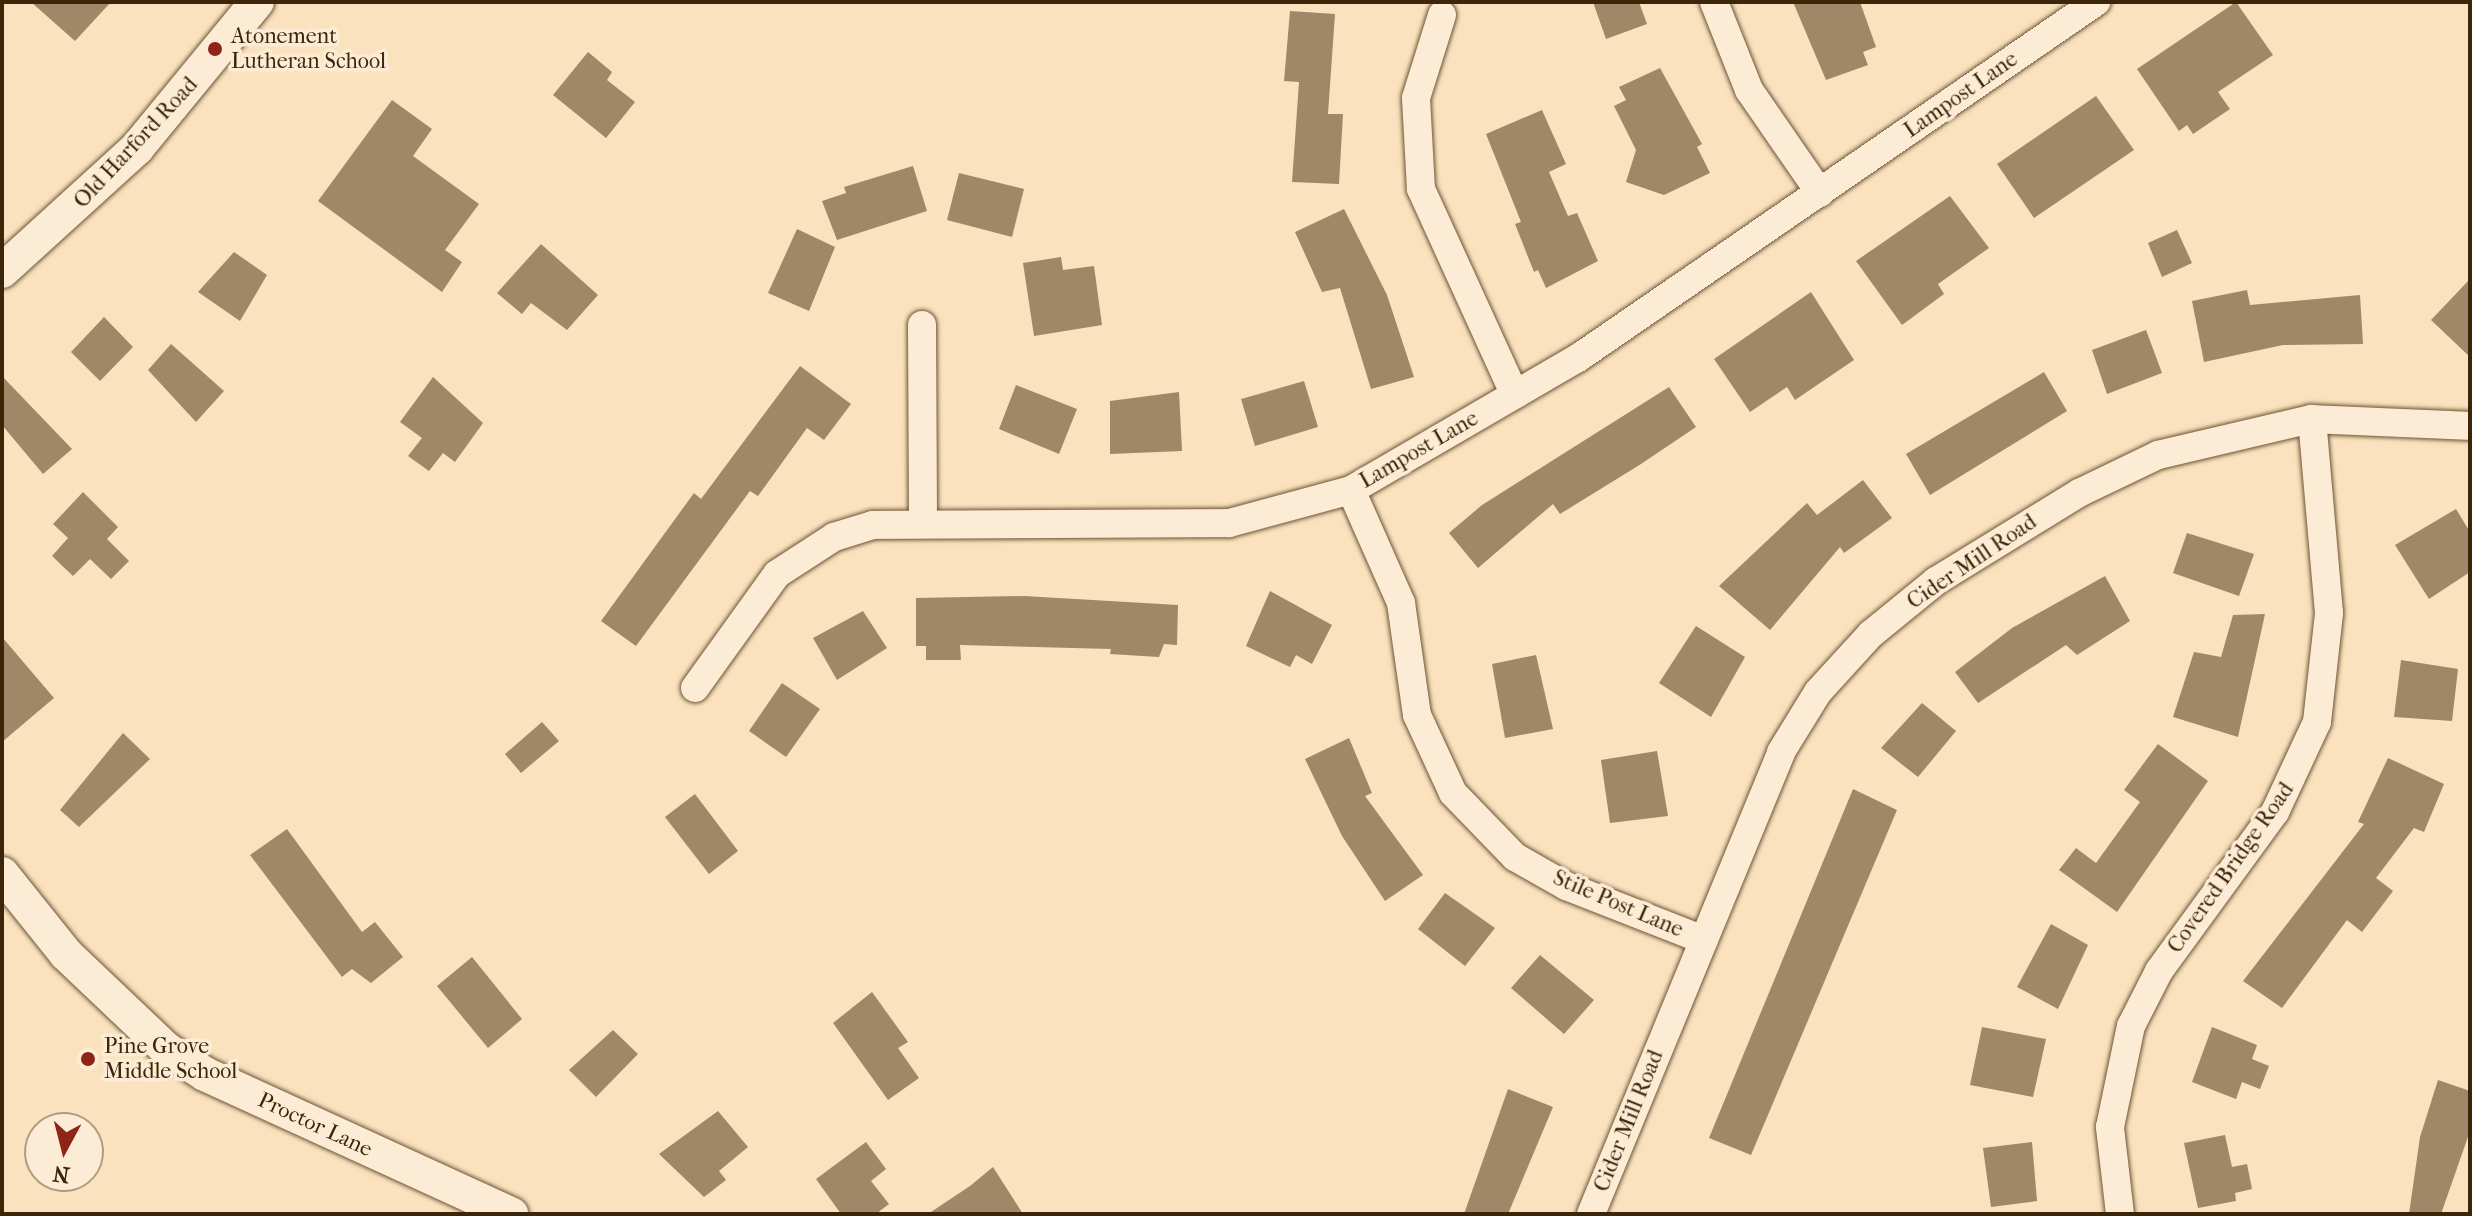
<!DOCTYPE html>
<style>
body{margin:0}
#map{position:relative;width:2472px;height:1216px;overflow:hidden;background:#fbe2be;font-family:"IM FELL French Canon",serif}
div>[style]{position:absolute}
.building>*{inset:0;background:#9f8767}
.roads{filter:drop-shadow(0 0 2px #6c5436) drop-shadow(0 0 2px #6c5436)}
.minor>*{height:28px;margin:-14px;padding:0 14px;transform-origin:14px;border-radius:14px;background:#fcecd5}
.tertiary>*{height:34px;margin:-17px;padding:0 17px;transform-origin:17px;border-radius:17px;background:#fcecd5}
.dots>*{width:22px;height:22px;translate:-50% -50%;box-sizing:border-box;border:4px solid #fcecd5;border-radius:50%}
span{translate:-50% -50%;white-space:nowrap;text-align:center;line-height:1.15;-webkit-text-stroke:7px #fcecd5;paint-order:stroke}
.poi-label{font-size:22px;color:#3c2509}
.left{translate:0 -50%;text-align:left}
.street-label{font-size:22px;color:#3c2509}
.frame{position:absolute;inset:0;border:4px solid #3c2509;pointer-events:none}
.north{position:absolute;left:24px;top:1112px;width:80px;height:80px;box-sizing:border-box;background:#fcecd5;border:2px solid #af9c83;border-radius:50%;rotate:187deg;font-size:22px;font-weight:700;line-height:32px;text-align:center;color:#3c2509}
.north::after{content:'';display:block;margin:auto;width:28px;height:36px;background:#8f2418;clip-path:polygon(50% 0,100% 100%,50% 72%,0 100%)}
</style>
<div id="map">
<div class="building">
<i style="clip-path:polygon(31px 2px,111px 2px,75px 41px)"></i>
<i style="clip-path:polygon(1593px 2px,1639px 2px,1647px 24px,1606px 39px)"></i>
<i style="clip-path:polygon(1793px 2px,1860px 2px,1876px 47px,1863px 52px,1868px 65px,1826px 80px)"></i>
<i style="clip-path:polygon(2236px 2px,2273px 55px,2218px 92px,2230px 109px,2193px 134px,2187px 125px,2179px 131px,2137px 69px)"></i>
<i style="clip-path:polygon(1290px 11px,1335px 14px,1328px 114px,1343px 114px,1339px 184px,1292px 182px,1299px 82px,1284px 81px)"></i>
<i style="clip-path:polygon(588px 52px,612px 72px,607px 80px,635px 102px,606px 138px,553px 95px)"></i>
<i style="clip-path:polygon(1660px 68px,1702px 144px,1697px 147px,1710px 173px,1664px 195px,1626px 182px,1636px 150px,1614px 106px,1626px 100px,1619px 87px)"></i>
<i style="clip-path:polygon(2096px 96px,2134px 150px,2034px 218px,1997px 164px)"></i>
<i style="clip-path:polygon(392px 100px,432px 129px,413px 156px,479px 204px,445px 250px,462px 262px,442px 292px,318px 201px)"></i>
<i style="clip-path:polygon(1542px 110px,1566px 164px,1549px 172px,1568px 216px,1577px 213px,1598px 261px,1546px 288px,1538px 270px,1534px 272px,1515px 224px,1521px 222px,1486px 134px)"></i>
<i style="clip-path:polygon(913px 166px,927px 211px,837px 240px,822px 201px,846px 193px,844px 187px)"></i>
<i style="clip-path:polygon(959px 173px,1024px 189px,1012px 237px,947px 220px)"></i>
<i style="clip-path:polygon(1950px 196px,1989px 248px,1938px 284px,1944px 294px,1902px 325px,1856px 261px)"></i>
<i style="clip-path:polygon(1344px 209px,1387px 295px,1414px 377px,1371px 389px,1340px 288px,1322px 292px,1295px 232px)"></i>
<i style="clip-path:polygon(797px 229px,835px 247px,809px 311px,768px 293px)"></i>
<i style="clip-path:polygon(2177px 230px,2192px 263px,2162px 277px,2148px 243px)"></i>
<i style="clip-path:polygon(541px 244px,598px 295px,567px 330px,531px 303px,522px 314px,497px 293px)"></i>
<i style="clip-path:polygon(234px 252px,267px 275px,240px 321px,198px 292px)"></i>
<i style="clip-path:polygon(1061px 257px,1063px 270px,1094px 266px,1102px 325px,1034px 336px,1023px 263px)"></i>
<i style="clip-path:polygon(2470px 279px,2470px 357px,2431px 320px)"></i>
<i style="clip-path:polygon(2247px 290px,2250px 305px,2360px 295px,2363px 344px,2283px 345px,2204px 362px,2192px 301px)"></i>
<i style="clip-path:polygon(1811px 292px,1854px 360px,1795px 400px,1787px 387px,1750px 412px,1714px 359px)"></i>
<i style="clip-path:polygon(104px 317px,133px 347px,100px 381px,71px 352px)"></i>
<i style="clip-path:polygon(2146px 330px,2162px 373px,2107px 394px,2092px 350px)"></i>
<i style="clip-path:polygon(171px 344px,224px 391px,196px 422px,148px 370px)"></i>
<i style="clip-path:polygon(800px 366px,851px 404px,824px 440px,807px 428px,758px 496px,750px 491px,636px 646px,601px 621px,694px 493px,701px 499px)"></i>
<i style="clip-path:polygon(2044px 372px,2067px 411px,1930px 495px,1906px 454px)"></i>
<i style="clip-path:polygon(2px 376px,72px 449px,43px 474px,2px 425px)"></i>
<i style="clip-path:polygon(433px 377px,483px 423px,455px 462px,443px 453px,429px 471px,408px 456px,422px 438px,400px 422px)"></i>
<i style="clip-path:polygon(1304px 381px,1318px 427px,1255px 446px,1241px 399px)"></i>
<i style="clip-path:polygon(1016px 385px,1077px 409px,1059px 454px,999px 429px)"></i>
<i style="clip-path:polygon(1669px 387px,1696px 427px,1641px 464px,1560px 514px,1553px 504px,1478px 568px,1449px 533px,1482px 505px)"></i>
<i style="clip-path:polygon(1179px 392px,1182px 451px,1110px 454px,1110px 401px)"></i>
<i style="clip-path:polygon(1863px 480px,1892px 518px,1844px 553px,1840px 547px,1770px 630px,1719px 586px,1807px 503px,1817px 515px)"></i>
<i style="clip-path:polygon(83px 492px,118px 527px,107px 539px,129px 561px,111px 579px,90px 559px,73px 576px,52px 556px,68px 538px,53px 524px)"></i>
<i style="clip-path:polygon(2456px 509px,2470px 532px,2470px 572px,2429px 599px,2395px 545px)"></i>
<i style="clip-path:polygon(2187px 533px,2254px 554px,2239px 596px,2173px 573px)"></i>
<i style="clip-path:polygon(2105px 576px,2130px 621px,2077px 655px,2066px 645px,1978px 703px,1955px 672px,2012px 628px)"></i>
<i style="clip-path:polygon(1270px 591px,1332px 625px,1312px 664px,1296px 655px,1290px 667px,1246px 646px)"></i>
<i style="clip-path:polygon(1024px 596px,1178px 605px,1177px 645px,1164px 644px,1159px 657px,1110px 654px,1111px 649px,960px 645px,961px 660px,926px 660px,926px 646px,916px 646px,916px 598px)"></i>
<i style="clip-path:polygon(863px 611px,887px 648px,837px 680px,813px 638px)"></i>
<i style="clip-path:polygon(2265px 614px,2238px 737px,2173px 717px,2194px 652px,2221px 657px,2233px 615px)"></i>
<i style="clip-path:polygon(1696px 626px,1745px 657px,1711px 717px,1659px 683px)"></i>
<i style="clip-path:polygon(2px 637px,54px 698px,2px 742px)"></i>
<i style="clip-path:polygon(1536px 655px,1553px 729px,1505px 738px,1492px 664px)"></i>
<i style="clip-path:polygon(2401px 660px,2458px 669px,2452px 721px,2394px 717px)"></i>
<i style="clip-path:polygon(782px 683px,820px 709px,786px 757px,749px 731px)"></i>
<i style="clip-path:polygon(1922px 703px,1956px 731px,1918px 777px,1881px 748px)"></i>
<i style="clip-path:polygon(542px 722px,559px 741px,521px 773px,505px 754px)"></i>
<i style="clip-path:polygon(123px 733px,150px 759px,79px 827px,60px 810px)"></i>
<i style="clip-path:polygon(1349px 738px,1372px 793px,1365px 796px,1423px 875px,1385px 901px,1342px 836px,1305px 759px)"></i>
<i style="clip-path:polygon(2158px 744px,2208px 781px,2117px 912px,2059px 870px,2076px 848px,2096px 863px,2140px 802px,2124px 790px)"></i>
<i style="clip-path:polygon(1657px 751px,1668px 816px,1610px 823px,1601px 760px)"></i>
<i style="clip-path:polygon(2388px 758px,2444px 784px,2424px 832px,2414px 828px,2376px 878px,2393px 891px,2362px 932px,2347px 920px,2282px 1008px,2243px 981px,2364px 824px,2358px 822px)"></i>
<i style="clip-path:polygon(1853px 789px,1897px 810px,1751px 1155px,1709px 1138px)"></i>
<i style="clip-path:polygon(695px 794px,738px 851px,709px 874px,665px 817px)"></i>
<i style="clip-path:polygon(287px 829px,362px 932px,375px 922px,403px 957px,371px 983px,352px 969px,342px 977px,250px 855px)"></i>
<i style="clip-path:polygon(1445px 893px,1495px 928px,1465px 966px,1418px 929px)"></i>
<i style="clip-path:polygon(2051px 924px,2088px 945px,2058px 1009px,2017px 987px)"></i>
<i style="clip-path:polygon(1540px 955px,1594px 1000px,1564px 1034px,1511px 988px)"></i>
<i style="clip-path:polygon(472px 957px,522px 1019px,488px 1048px,437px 986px)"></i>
<i style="clip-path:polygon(872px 992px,908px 1042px,898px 1048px,919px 1078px,888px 1100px,833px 1023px)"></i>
<i style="clip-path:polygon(1982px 1027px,2046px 1039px,2033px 1097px,1970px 1085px)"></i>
<i style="clip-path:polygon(2212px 1027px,2257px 1045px,2252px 1059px,2269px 1066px,2260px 1089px,2242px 1082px,2236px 1099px,2192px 1082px)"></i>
<i style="clip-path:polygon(613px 1030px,638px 1054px,596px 1097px,569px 1070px)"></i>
<i style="clip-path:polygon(2438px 1080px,2470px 1091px,2470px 1131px,2441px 1214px,2409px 1214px,2420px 1137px)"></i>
<i style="clip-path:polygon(1508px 1089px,1553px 1107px,1508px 1214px,1464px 1214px)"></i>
<i style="clip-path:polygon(718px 1111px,748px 1147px,719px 1171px,726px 1180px,704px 1197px,659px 1154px)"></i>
<i style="clip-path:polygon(2225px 1135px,2232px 1167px,2247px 1164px,2252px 1189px,2235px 1193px,2236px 1201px,2198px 1208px,2184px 1143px)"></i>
<i style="clip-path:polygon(866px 1142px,886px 1169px,871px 1181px,889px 1204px,876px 1214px,841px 1214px,816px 1179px)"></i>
<i style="clip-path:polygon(2032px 1142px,2037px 1201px,1991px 1207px,1983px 1148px)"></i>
<i style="clip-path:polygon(993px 1167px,1023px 1214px,928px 1214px,970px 1186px)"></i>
</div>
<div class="roads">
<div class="minor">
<i style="left:1714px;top:2px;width:95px;rotate:68.3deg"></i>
<i style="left:1749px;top:90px;width:125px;rotate:55.4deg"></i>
<i style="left:1442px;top:15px;width:87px;rotate:107.4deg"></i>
<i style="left:1416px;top:98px;width:91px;rotate:86.9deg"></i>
<i style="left:1421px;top:189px;width:226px;rotate:65.5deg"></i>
<i style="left:922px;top:325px;width:196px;rotate:89.7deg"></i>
<i style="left:1351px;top:490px;width:124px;rotate:66.1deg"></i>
<i style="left:1401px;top:603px;width:113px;rotate:81.9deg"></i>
<i style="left:1417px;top:715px;width:86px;rotate:65.2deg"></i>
<i style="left:1453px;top:793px;width:89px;rotate:45.9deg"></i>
<i style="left:1515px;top:857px;width:59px;rotate:29.6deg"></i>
<i style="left:1566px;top:886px;width:148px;rotate:21.4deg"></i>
<i style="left:695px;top:688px;width:140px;rotate:-54.3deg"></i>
<i style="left:777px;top:574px;width:68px;rotate:-33deg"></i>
<i style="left:834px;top:537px;width:41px;rotate:-17.1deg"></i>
<i style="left:873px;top:525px;width:356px;rotate:-0.3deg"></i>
<i style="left:1229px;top:523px;width:126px;rotate:-15.1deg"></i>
<i style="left:1351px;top:490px;width:263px;rotate:-30.2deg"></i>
<i style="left:1578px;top:358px;width:629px;rotate:-34.5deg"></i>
<i style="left:1591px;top:1214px;width:500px;rotate:-67.6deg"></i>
<i style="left:1781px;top:752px;width:70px;rotate:-58.3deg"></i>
<i style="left:1818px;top:692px;width:79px;rotate:-47.6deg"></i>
<i style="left:1871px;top:634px;width:84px;rotate:-39.2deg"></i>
<i style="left:1936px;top:581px;width:168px;rotate:-31.6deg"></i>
<i style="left:2079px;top:493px;width:88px;rotate:-25.7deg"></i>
<i style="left:2158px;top:455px;width:158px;rotate:-13.2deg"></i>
<i style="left:2312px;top:419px;width:158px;rotate:2.5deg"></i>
<i style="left:2120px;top:1214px;width:88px;rotate:-96.6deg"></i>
<i style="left:2110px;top:1127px;width:103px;rotate:-78.3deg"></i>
<i style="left:2131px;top:1026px;width:62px;rotate:-63deg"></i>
<i style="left:2159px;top:971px;width:197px;rotate:-53.9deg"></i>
<i style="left:2275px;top:812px;width:99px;rotate:-65deg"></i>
<i style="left:2317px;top:722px;width:110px;rotate:-83.7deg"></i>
<i style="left:2329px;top:613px;width:195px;rotate:-95deg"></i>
</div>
<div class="tertiary">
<i style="left:2px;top:271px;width:183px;rotate:-42.3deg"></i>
<i style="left:137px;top:148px;width:189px;rotate:-50.6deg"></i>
<i style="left:2px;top:874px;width:102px;rotate:51.3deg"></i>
<i style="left:66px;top:954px;width:138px;rotate:43.5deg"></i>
<i style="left:166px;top:1049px;width:46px;rotate:32.7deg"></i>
<i style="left:205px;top:1074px;width:337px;rotate:24.6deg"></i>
</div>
</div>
<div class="dots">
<i style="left:215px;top:49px;background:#8f2418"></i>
<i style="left:88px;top:1059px;background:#8f2418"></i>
</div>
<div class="poi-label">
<span class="left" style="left:231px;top:49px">Atonement<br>Lutheran School</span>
<span class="left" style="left:104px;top:1059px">Pine Grove<br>Middle School</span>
</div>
<div class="street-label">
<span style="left:1961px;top:95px;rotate:-35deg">Lampost Lane</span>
<span style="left:136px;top:143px;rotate:-47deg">Old Harford Road</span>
<span style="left:1419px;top:450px;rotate:-30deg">Lampost Lane</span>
<span style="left:1972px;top:562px;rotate:-34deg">Cider Mill Road</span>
<span style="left:2231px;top:868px;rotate:-55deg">Covered Bridge Road</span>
<span style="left:1618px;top:904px;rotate:23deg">Stile Post Lane</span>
<span style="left:1629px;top:1121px;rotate:-68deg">Cider Mill Road</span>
<span style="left:315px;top:1125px;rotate:25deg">Proctor Lane</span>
</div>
<div class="frame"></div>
<div class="north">N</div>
</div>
